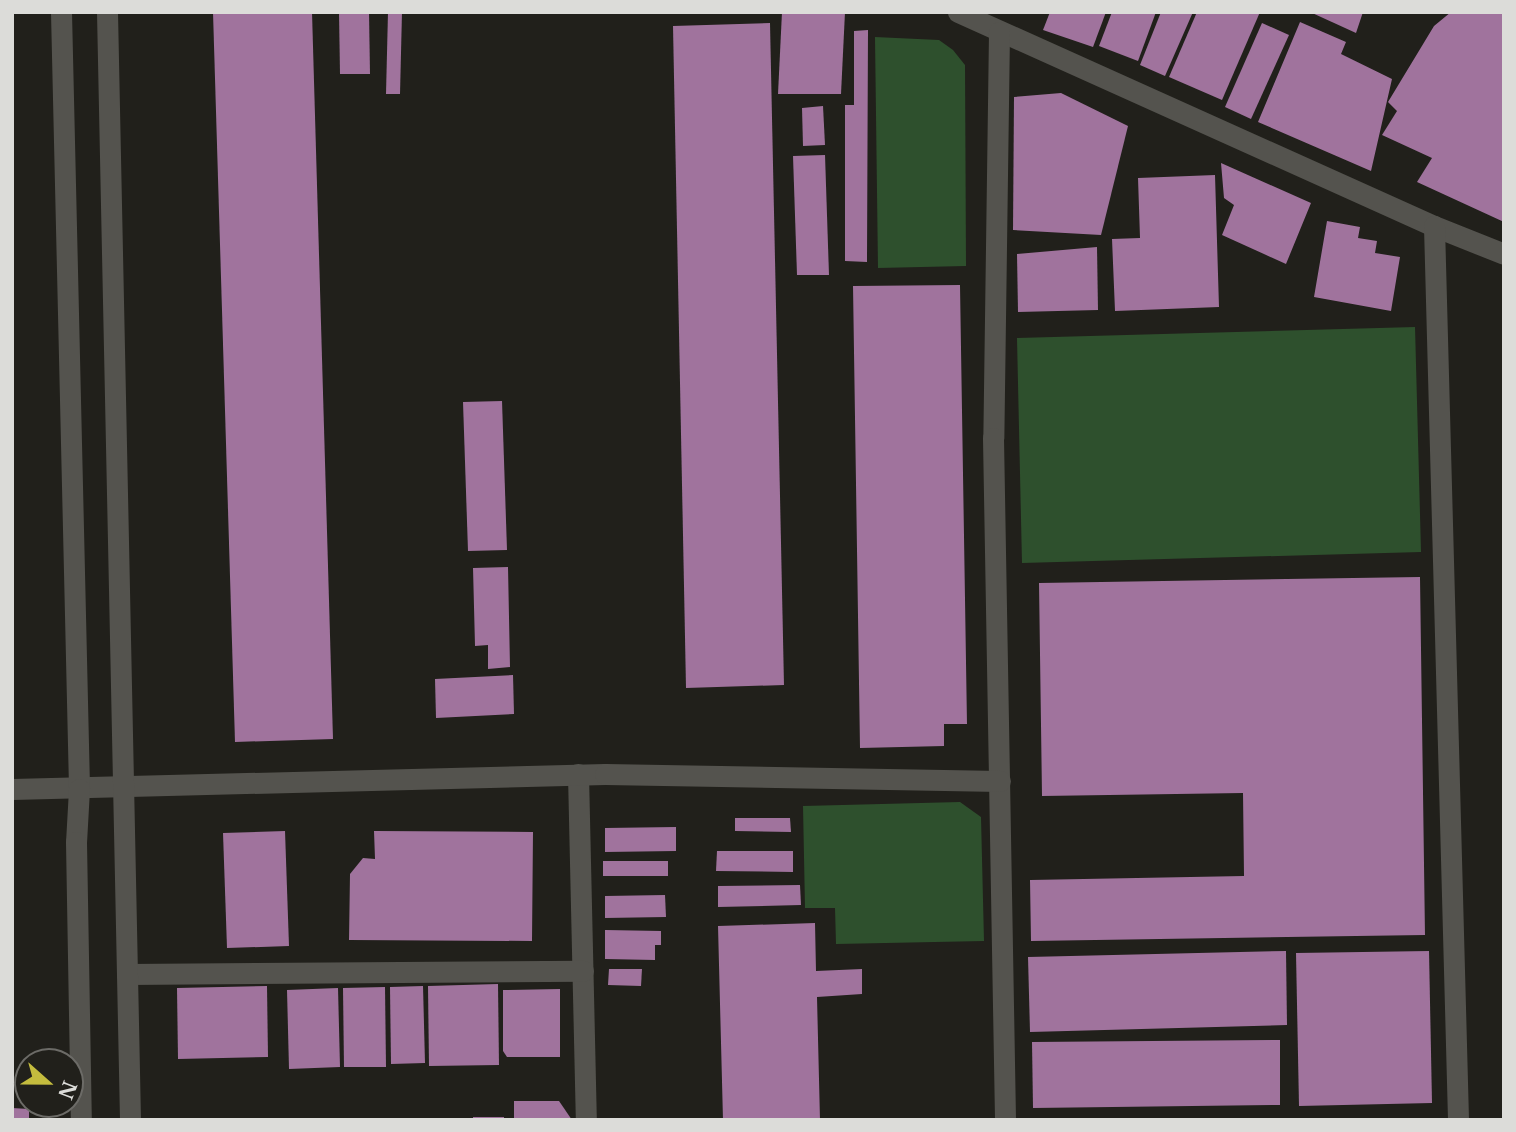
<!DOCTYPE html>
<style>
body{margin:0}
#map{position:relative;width:1516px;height:1132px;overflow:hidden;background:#21201b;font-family:"Libre Baskerville",serif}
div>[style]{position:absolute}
.green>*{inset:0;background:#2e502d}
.building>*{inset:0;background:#a0739d}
.street>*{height:21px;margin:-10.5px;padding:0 10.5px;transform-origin:10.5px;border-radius:10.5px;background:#54534e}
.secondary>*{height:21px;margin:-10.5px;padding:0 10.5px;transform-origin:10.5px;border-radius:10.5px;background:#54534e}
span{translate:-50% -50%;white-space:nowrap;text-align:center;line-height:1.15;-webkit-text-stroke:7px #21201b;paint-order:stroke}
.frame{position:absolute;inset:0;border:14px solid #dcdcd9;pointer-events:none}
.north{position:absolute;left:14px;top:1048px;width:70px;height:70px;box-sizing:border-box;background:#21201b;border:2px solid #6c6b67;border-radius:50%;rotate:111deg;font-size:19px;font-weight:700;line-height:28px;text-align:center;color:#dcdcd9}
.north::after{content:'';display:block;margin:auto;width:24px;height:32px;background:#c4bc3e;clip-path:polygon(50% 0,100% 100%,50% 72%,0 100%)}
</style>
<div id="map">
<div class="green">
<i style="clip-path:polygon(875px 37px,939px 40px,953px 50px,965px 65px,966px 266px,878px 268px)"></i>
<i style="clip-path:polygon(1415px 327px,1421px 552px,1022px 563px,1017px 338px)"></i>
<i style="clip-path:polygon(960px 802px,981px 817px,984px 941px,836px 944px,835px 908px,805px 908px,803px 806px)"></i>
</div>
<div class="building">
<i style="clip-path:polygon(213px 12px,312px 12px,333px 739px,235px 742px)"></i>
<i style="clip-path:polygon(339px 12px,369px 12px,370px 74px,340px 74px)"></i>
<i style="clip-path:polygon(388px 12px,402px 12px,400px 94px,386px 94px)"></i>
<i style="clip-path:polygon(782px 12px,845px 12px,841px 94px,778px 94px)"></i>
<i style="clip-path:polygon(1050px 12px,1106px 12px,1093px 47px,1043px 30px)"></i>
<i style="clip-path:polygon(1112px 12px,1156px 12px,1138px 61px,1099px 46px)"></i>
<i style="clip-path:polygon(1161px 12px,1193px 12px,1165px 76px,1140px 65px)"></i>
<i style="clip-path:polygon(1197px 12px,1260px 12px,1222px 100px,1169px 77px)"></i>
<i style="clip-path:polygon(1310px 12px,1363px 12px,1356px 33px)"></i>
<i style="clip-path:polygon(1451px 12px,1504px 12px,1504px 222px,1417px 182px,1432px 158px,1382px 135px,1397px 111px,1388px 102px,1434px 26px)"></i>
<i style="clip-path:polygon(1300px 22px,1346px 42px,1341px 54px,1392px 79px,1371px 171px,1258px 122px)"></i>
<i style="clip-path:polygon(770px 23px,784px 685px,686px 688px,673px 26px)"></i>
<i style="clip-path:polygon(1262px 23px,1289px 35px,1251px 119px,1225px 107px)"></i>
<i style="clip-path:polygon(868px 30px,867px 262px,845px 261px,845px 105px,854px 105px,854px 31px)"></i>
<i style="clip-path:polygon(1061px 93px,1128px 126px,1101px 235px,1013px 230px,1014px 97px)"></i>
<i style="clip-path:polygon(823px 106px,825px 145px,803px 146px,802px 108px)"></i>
<i style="clip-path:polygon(825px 155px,829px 275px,797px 275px,793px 156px)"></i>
<i style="clip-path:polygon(1221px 163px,1311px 203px,1286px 264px,1222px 235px,1234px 205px,1224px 198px)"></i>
<i style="clip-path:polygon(1215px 175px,1219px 307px,1115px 311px,1112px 239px,1140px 238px,1138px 178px)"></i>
<i style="clip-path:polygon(1327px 221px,1360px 227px,1358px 238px,1377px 241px,1375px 253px,1400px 257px,1391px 311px,1314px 297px)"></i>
<i style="clip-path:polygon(1097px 247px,1098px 310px,1018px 312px,1017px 254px)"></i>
<i style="clip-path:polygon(960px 285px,967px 724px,944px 724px,944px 746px,860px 748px,853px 286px)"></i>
<i style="clip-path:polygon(502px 401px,507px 550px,468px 551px,463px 402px)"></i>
<i style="clip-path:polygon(508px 567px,510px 667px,488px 669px,488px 645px,475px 646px,473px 568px)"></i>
<i style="clip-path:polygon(1420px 577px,1425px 935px,1031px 941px,1030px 880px,1244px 876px,1243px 793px,1042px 796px,1039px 583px)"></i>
<i style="clip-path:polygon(513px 675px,514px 714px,436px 718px,435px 679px)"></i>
<i style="clip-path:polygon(735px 818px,790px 818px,791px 832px,735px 831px)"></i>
<i style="clip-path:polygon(676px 827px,676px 851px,605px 852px,605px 828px)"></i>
<i style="clip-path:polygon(285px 831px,289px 946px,227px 948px,223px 833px)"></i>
<i style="clip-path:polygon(374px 831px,533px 832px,532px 941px,349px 940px,350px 874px,363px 858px,375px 859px)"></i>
<i style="clip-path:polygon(717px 851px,793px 851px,793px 872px,716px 871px)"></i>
<i style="clip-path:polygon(603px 861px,668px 861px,668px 876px,603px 876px)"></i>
<i style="clip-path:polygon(800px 885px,801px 905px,718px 907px,718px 886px)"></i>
<i style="clip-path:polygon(665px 895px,666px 917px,605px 918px,605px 896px)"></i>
<i style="clip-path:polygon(815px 923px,816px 971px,862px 969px,862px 994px,817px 997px,820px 1120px,723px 1120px,718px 926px)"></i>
<i style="clip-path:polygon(605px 930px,661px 931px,661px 945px,655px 945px,655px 960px,605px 959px)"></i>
<i style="clip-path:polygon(1286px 951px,1287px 1025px,1030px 1032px,1028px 957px)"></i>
<i style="clip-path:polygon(1429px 951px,1432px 1103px,1299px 1106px,1296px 953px)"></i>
<i style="clip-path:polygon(609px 969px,642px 969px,641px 986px,608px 985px)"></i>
<i style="clip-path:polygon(498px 984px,499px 1065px,429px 1066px,428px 986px)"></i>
<i style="clip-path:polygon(267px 986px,268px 1057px,178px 1059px,177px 988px)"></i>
<i style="clip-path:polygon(423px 986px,425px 1063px,391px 1064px,390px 987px)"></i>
<i style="clip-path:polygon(385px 987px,386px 1067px,344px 1067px,343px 988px)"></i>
<i style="clip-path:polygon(338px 988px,340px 1067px,289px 1069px,287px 990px)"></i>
<i style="clip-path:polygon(560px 989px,560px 1057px,507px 1057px,503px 1051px,503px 990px)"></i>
<i style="clip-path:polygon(1280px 1040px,1280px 1105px,1033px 1108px,1032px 1042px)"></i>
<i style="clip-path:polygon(514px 1101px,559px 1101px,572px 1120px,514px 1120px)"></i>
<i style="clip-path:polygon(12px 1108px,29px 1109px,29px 1120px,12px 1120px)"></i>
<i style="clip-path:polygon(473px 1117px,504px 1117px,504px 1120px,473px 1120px)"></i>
</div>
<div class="street">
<i style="left:958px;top:12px;width:522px;rotate:24.21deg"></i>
<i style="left:1434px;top:226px;width:75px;rotate:21.8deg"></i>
<i style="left:999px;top:32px;width:406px;rotate:90.8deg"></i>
<i style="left:993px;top:438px;width:682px;rotate:88.99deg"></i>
<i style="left:1434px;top:226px;width:894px;rotate:88.46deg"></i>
<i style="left:578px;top:774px;width:346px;rotate:88.7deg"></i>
<i style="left:12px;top:789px;width:593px;rotate:-1.45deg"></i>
<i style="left:605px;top:774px;width:395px;rotate:1deg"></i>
<i style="left:127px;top:974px;width:456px;rotate:-0.4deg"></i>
</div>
<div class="secondary">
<i style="left:61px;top:12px;width:777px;rotate:88.67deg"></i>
<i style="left:79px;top:789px;width:53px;rotate:93.2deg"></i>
<i style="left:76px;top:842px;width:278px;rotate:89deg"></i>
<i style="left:107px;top:12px;width:1108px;rotate:88.81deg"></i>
</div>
<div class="frame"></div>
<div class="north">N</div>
</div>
